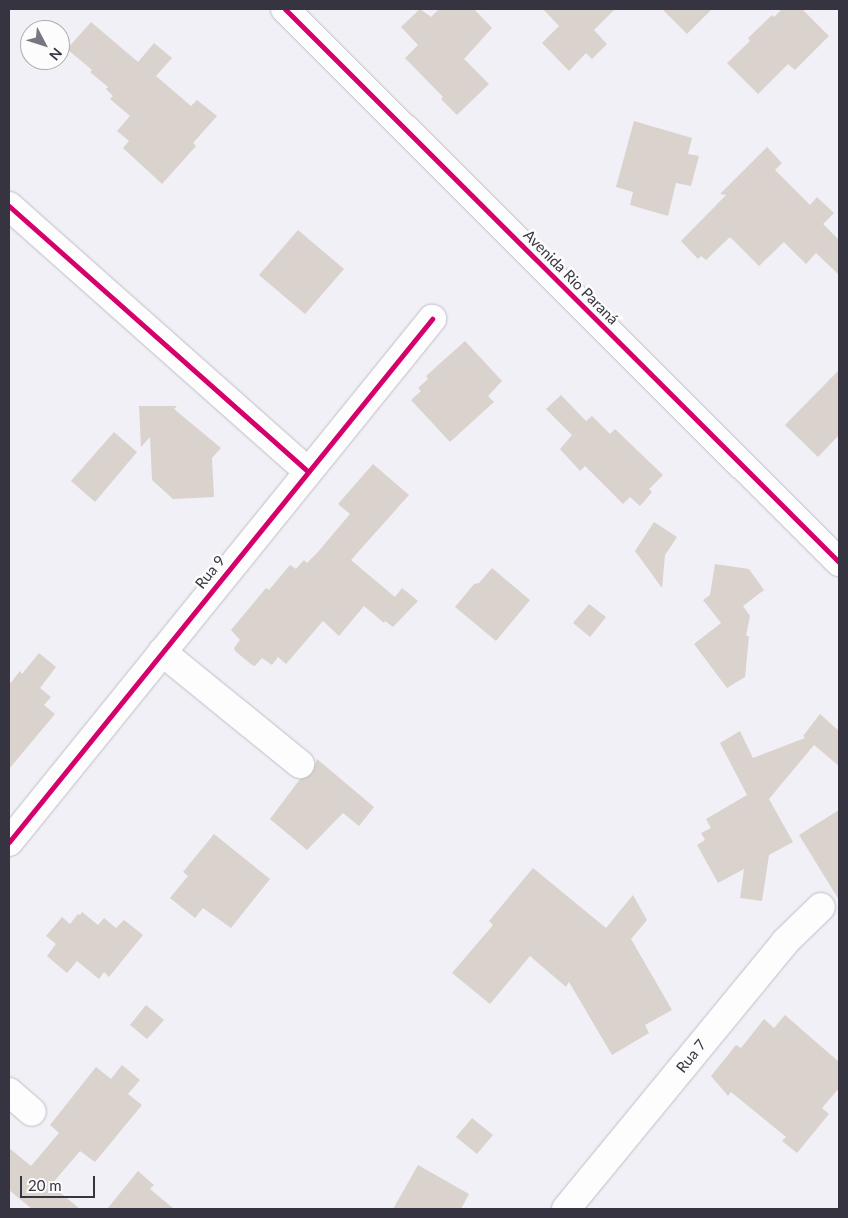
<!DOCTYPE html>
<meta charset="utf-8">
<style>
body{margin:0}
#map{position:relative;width:848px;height:1218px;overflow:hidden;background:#f1f0f6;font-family:Lato,sans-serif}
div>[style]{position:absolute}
.building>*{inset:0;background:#dad2cd}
.roads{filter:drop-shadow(0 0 1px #c0bdc7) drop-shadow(0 0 1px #c0bdc7)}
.minor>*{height:28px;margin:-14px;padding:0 14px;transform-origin:14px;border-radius:14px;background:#fdfdfe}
.cycleway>*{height:5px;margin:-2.5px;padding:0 2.5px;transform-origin:2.5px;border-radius:2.5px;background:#d6006c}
span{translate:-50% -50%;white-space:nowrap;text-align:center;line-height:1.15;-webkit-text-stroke:5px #fcfcfc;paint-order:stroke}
.street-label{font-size:15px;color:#373442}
.frame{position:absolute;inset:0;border:10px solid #373442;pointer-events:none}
.north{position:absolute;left:20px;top:20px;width:50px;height:50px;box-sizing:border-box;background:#fcfcfc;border:1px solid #adacb2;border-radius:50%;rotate:130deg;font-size:14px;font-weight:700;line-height:20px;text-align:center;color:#373442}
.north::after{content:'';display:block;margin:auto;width:18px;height:22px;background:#787681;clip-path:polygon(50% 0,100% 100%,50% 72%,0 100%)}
.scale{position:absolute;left:20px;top:1176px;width:75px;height:22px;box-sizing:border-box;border:2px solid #373442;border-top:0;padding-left:6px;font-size:15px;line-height:18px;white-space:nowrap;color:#373442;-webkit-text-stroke:4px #fcfcfc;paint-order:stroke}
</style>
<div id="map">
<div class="building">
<i style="clip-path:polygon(420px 9px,431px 17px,439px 9px,474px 9px,492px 28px,464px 59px,489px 84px,457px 115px,441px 99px,443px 97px,405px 58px,418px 45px,401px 27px)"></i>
<i style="clip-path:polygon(543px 9px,615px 9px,594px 30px,607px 44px,592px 59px,586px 53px,569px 71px,542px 43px,559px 26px)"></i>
<i style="clip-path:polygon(662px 9px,712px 9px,687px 34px)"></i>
<i style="clip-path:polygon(782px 9px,802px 9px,829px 36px,795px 70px,788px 64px,758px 94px,727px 63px,750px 41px,748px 38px,772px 15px,774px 17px)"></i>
<i style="clip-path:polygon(91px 22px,138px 62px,154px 43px,172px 58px,156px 76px,191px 106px,197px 100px,217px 116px,193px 143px,196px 146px,162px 184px,123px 148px,129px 141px,117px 131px,130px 116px,110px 99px,113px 96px,106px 89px,108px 87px,90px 72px,92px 70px,67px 49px)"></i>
<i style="clip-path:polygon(634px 121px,692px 138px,688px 154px,699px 156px,691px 186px,676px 183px,668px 216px,630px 205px,633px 192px,616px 187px)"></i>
<i style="clip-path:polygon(767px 147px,782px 163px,775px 170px,810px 205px,817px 197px,834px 213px,823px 224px,839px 240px,839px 275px,816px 253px,806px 264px,784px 242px,759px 266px,730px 237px,706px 260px,701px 256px,698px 259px,681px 241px,726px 195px,720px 194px)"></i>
<i style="clip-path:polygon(298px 230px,344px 269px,305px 314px,259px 275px)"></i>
<i style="clip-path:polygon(465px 341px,502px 381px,488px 396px,494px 402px,450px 442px,411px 400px,421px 391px,418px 388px,428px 379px,426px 376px)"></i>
<i style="clip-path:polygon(839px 370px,839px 435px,818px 457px,785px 425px)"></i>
<i style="clip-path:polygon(561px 395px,586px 421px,592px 416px,610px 434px,615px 429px,663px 475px,649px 489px,652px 492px,640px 506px,630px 497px,623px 504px,585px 466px,580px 471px,560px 449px,572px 435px,546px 409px)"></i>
<i style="clip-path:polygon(139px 406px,177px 406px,174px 409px,221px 448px,212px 458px,214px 497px,173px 499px,152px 480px,150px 437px,141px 447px)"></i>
<i style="clip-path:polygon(114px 432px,137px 452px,95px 502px,71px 481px)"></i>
<i style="clip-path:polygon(373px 464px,409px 495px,351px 560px,395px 597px,402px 588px,418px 601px,393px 627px,385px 621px,384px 623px,364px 606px,339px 636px,323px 621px,286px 664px,278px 657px,272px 665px,262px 658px,255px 666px,252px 665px,235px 651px,234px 648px,240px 640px,231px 630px,266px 588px,269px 590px,290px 565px,296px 569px,304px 560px,307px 563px,317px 553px,350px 514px,338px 504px)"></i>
<i style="clip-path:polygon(654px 522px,677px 537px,665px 555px,662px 588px,635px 551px)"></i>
<i style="clip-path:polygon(715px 564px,749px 569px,764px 590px,743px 606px,750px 616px,746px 636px,749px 636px,745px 677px,727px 688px,694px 644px,721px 623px,703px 600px,710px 595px)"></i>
<i style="clip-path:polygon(492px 568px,530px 600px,496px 641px,455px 607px,474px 584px,479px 583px)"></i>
<i style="clip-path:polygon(589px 604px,606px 617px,590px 637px,573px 623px)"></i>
<i style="clip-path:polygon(39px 653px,56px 667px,40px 688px,51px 697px,44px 705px,55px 714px,9px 769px,9px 685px,20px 671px,22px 674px)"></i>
<i style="clip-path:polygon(820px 714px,839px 731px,839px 766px,814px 745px,769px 799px,793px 842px,769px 855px,762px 901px,740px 898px,744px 869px,718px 883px,697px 845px,705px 840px,701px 833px,711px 828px,706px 819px,747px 795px,720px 743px,740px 731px,753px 758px,805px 738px,803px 736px)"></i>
<i style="clip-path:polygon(317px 759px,374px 807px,359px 826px,343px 813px,307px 850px,270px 819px,300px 779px,312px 773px)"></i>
<i style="clip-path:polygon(839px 810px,839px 900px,799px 835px)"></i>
<i style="clip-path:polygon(214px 834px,270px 879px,231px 928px,203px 908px,195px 918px,170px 898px,188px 876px,183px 872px)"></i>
<i style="clip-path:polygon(533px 868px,606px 928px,633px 895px,647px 920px,631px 939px,672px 1010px,645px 1025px,649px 1033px,612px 1055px,569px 982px,566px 987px,530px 956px,490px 1004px,452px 973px,493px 925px,489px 921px)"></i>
<i style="clip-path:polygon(82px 912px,98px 925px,104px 918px,116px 928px,124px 920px,143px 935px,109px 977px,104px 972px,99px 979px,77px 961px,67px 973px,47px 956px,56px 944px,46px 936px,62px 917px,70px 924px,78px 914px,80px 915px)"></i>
<i style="clip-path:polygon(146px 1005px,164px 1020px,147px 1039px,130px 1025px)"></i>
<i style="clip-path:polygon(785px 1015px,839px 1062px,839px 1088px,822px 1108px,829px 1114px,797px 1153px,782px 1141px,786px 1137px,731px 1092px,728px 1096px,711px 1076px,736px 1045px,741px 1048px,764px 1019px,774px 1028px)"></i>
<i style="clip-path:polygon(122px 1065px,140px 1080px,128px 1094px,142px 1105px,95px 1162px,80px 1151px,51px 1185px,80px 1209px,32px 1209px,9px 1190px,9px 1148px,31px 1166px,59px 1133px,50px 1125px,96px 1067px,111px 1079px)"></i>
<i style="clip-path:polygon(472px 1118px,493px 1135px,477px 1154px,456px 1137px)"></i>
<i style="clip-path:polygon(418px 1165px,469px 1194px,461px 1209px,393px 1209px)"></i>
<i style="clip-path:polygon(138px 1171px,154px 1185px,150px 1189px,174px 1209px,107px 1209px)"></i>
</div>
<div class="roads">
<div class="minor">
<i style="left:285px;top:9px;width:783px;rotate:44.95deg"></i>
<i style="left:9px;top:206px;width:400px;rotate:41.6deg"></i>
<i style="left:162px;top:652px;width:178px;rotate:39.1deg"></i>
<i style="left:9px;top:842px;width:673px;rotate:-51.03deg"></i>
<i style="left:9px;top:1092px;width:30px;rotate:41deg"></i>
<i style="left:566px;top:1209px;width:345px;rotate:-50.6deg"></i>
<i style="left:785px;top:942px;width:50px;rotate:-44.2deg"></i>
</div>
</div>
<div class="cycleway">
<i style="left:285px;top:9px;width:783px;rotate:44.95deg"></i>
<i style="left:9px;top:206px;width:400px;rotate:41.6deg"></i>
<i style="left:9px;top:842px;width:673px;rotate:-51.03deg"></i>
</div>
<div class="street-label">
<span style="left:571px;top:277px;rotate:45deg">Avenida Rio Paraná</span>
<span style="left:210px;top:572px;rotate:-51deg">Rua 9</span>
<span style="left:691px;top:1056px;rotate:-51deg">Rua 7</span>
</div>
<div class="frame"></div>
<div class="north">N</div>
<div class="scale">20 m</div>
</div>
